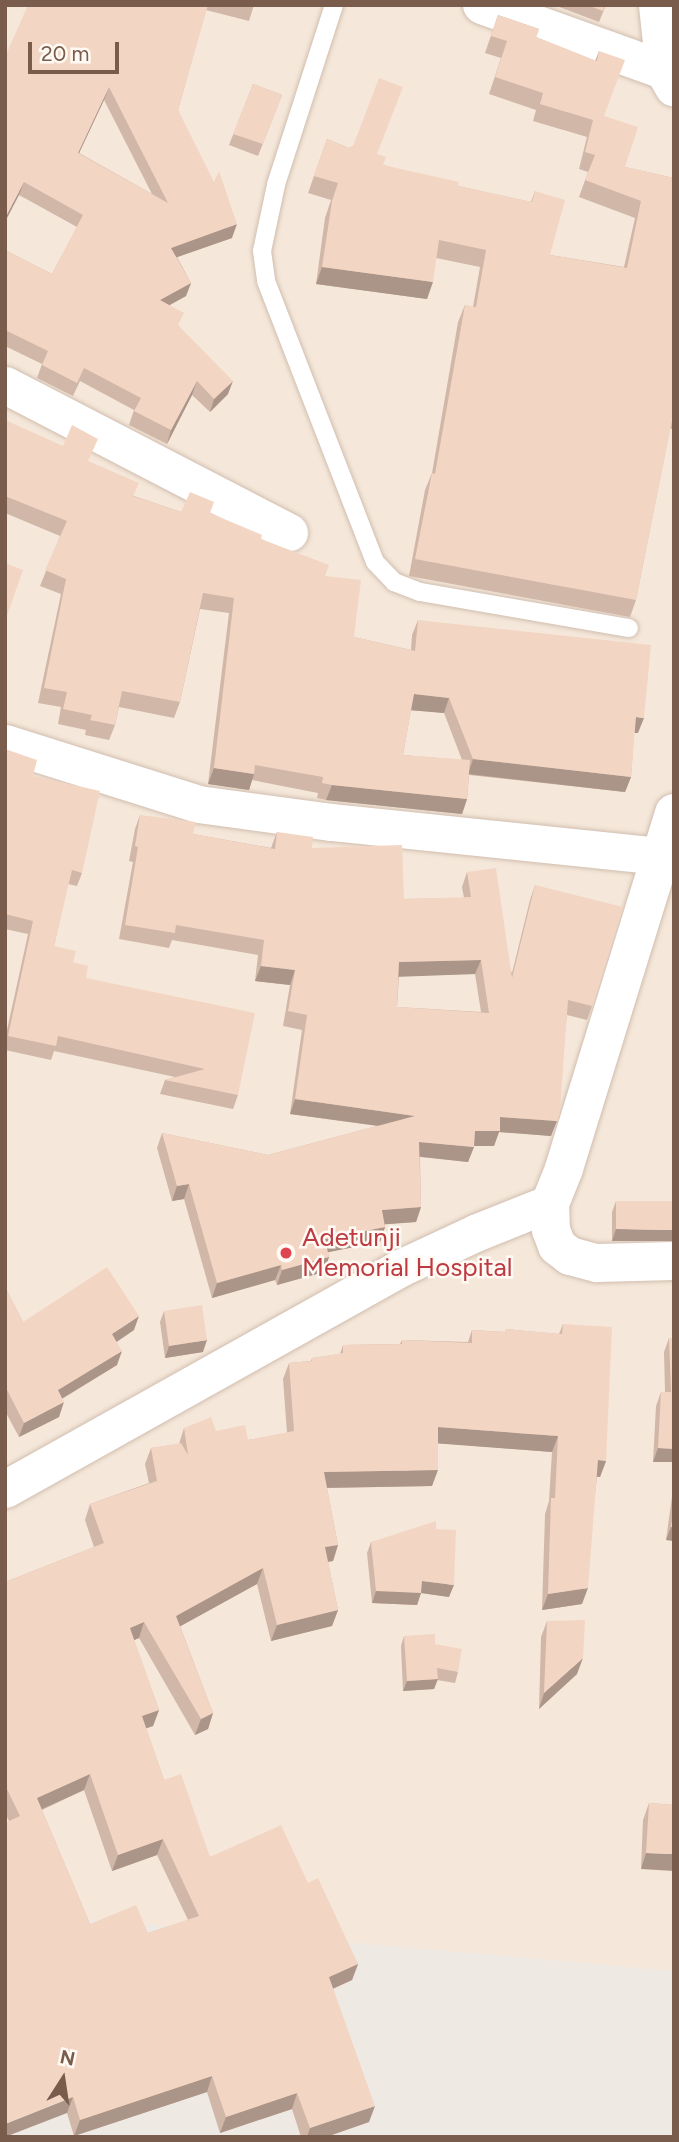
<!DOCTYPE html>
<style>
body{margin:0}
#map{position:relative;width:679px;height:2142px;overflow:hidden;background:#fdf6ec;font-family:Figtree,sans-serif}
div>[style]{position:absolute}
.residential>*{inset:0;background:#f5e8da}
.industrial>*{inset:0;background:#efe9e4}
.roads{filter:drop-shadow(0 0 2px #d1beb0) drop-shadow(0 0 2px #d1beb0)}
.lane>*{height:18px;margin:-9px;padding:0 9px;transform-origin:9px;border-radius:9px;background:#fff}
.street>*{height:37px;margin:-18.5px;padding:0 18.5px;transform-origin:18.5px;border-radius:18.5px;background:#fff}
.secondary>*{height:38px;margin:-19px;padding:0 19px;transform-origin:19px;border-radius:19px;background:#fff}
.wall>*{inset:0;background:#d1b7a8}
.shaded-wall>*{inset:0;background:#aa9588}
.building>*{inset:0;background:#f3d5c3}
.dots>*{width:19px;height:19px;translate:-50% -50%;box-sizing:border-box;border:4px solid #fffaf3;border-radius:50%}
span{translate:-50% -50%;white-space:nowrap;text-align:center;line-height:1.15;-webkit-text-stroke:5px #fffaf3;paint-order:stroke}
.health-label{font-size:26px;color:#be3a42}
.left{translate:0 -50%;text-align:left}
.frame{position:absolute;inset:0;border:7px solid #7a5c4d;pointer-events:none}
.north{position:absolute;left:28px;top:2044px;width:70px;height:70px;-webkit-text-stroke:5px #fffaf3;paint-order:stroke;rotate:12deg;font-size:19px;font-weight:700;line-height:28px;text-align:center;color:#7a5c4d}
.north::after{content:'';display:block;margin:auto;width:24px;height:32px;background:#7a5c4d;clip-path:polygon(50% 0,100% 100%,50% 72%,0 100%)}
.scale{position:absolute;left:28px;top:42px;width:91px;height:32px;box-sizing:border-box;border:4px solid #7a5c4d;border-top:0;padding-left:9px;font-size:21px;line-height:24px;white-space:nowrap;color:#7a5c4d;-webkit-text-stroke:5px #fffaf3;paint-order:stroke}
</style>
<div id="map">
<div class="residential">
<i style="clip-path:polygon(5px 5px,674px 5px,674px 2137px,5px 2137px)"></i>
</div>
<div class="industrial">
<i style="clip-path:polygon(5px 1912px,674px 1971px,674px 2137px,5px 2137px)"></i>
</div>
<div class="roads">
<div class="lane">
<i style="left:334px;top:5px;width:189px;rotate:107.9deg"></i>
<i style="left:276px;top:185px;width:67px;rotate:102deg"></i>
<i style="left:262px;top:251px;width:30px;rotate:82deg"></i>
<i style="left:266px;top:281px;width:301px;rotate:68.8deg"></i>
<i style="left:375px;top:562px;width:28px;rotate:46deg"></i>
<i style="left:394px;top:582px;width:28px;rotate:21deg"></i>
<i style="left:420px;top:592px;width:212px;rotate:9.8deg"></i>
</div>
<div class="street">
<i style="left:657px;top:5px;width:65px;rotate:83.9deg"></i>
<i style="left:5px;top:385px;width:320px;rotate:27.4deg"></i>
<i style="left:5px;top:743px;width:202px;rotate:17.5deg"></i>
<i style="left:198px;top:804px;width:135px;rotate:7.7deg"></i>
<i style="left:332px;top:822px;width:330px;rotate:5.9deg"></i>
<i style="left:5px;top:1489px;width:453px;rotate:-29.2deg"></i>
<i style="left:400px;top:1268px;width:83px;rotate:-25deg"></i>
<i style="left:475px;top:1233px;width:81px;rotate:-21.8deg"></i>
</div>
<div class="secondary">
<i style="left:482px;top:5px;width:193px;rotate:19.7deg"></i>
<i style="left:664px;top:70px;width:20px;rotate:60deg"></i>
<i style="left:674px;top:813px;width:373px;rotate:107.2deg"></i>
<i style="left:564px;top:1169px;width:37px;rotate:112deg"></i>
<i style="left:550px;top:1203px;width:27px;rotate:88deg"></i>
<i style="left:551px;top:1230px;width:17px;rotate:69deg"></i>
<i style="left:557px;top:1246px;width:16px;rotate:38deg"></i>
<i style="left:570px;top:1256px;width:28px;rotate:15deg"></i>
<i style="left:597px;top:1263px;width:77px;rotate:-1.5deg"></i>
</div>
</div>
<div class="wall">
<i style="clip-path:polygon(evenodd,28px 5px,254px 5px,249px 21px,206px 10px,178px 110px,232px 238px,177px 257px,191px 283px,186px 296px,170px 305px,179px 327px,228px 394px,210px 412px,192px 395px,167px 444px,129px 425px,134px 410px,80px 381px,73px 396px,37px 378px,42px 364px,5px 346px,5px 250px,52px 274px,77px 227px,19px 195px,28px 5px,104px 100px,152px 194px,79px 153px,104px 100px)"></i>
<i style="clip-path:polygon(554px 5px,606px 5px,599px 22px)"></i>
<i style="clip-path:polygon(498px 15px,539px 29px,536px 37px,595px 61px,599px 51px,604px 116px,625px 167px,674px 178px,674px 429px,670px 429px,636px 600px,630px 617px,409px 576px,425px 490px,432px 473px,458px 322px,465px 305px,473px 307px,480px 267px,436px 258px,427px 299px,316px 284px,325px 218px,331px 200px,308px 193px,327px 139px,349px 148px,353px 146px,377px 154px,383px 165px,458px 186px,531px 202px,535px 191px,550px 255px,624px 267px,635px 218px,579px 197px,588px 172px,579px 169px,587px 137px,533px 121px,536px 110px,489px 94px,501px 58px,485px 53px)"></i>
<i style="clip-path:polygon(253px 84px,282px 95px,258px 156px,229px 145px)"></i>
<i style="clip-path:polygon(evenodd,5px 420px,89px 462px,134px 496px,181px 512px,210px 513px,261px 539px,325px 576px,354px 637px,411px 650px,412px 635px,418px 620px,638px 733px,634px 733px,631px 777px,625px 792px,469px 775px,467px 799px,462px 814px,326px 800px,317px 798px,318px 793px,252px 780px,249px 790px,208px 784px,229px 613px,200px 609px,180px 702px,174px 718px,119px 707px,115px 725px,109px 740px,85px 735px,86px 730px,58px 724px,61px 707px,38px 703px,61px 594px,40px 586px,60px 536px,5px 513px,5px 420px,411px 710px,444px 713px,462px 760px,403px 755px,411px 710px)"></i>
<i style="clip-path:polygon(5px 749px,33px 776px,82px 873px,77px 886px,68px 884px,54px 946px,73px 962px,86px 978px,238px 1095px,233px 1109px,160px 1094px,165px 1080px,175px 1077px,54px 1051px,51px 1060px,5px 1050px,5px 1039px,28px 934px,5px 929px)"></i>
<i style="clip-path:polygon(evenodd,140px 815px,193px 834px,271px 848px,277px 832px,312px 848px,404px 899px,464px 898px,462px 887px,467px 872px,512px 973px,530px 900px,535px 885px,592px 1006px,587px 1020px,567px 1015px,551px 1136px,499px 1132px,494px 1146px,474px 1146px,468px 1162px,420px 1157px,421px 1207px,416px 1222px,385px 1224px,385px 1227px,380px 1242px,328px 1252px,329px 1257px,324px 1272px,277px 1285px,275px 1280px,212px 1298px,184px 1199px,172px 1201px,157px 1148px,162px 1133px,268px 1155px,377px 1126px,290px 1114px,302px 1030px,283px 1026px,290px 985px,255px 981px,258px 955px,172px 940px,169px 948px,119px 939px,133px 862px,129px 861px,135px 829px,140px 815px,475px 974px,481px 1012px,397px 1007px,399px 976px,475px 974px)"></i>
<i style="clip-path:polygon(616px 1201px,674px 1201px,612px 1241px,612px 1212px)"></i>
<i style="clip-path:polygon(5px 1287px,23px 1322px,134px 1330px,117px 1342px,117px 1365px,62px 1399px,59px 1417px,19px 1437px,5px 1411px)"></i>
<i style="clip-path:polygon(164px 1311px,203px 1352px,165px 1358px,160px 1322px)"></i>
<i style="clip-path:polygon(evenodd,563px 1324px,606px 1461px,600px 1477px,597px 1477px,582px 1604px,542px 1610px,545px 1514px,549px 1501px,552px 1452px,438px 1443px,432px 1486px,327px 1488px,338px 1545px,333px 1561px,328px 1562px,338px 1610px,332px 1626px,271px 1641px,257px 1584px,180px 1626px,213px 1713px,208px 1729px,195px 1735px,139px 1638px,134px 1640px,159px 1710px,153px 1726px,146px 1728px,164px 1780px,210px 1857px,308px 1883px,358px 1964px,352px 1980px,333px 1989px,369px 2122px,326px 2137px,301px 2137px,292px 2109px,220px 2133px,207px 2092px,74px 2136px,67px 2113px,9px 1821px,5px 1813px,5px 1582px,94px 1547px,85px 1520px,90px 1504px,149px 1483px,145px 1464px,151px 1448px,179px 1444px,184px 1428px,216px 1431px,248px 1440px,287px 1433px,283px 1379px,289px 1363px,311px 1361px,312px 1358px,340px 1354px,343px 1345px,400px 1344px,402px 1340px,468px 1342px,472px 1330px,505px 1332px,506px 1329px,559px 1334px,563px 1324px,84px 1790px,112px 1871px,157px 1855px,188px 1920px,148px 1933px,90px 1924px,42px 1810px,84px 1790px)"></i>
<i style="clip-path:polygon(669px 1338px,674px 1338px,674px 1462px,653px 1462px,656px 1406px,661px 1392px,665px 1392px,664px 1352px)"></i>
<i style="clip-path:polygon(674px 1482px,674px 1541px,666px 1540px)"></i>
<i style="clip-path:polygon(436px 1529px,449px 1597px,421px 1593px,417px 1605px,372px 1603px,367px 1553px,371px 1542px)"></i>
<i style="clip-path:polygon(547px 1621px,577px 1674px,539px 1709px,541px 1637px)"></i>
<i style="clip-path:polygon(404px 1636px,435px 1644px,458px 1672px,455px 1683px,437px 1680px,434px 1689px,403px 1691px,401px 1646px)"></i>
<i style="clip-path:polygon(649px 1803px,674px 1805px,641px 1869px,643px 1820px)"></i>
</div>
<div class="shaded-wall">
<i style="clip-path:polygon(109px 87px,104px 100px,73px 166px,78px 153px)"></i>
<i style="clip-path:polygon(24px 182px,19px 195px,5px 222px,5px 218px)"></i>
<i style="clip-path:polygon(237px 224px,232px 238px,166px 261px,171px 248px)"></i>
<i style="clip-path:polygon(322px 267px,433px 282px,427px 299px,316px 284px)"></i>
<i style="clip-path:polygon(191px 283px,186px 296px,155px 313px,160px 300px)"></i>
<i style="clip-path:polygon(197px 381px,192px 395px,167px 444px,171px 430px)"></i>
<i style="clip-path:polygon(233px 381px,228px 394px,210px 412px,214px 399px)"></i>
<i style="clip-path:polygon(414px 694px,449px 698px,444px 713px,408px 710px)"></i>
<i style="clip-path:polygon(636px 717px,644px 718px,638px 733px,630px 733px)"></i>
<i style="clip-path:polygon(473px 759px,631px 777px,625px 792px,468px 774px)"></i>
<i style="clip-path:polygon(214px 768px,254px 774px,249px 790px,208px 784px)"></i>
<i style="clip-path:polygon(332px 785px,467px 799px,462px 814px,326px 800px)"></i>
<i style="clip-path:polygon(481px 960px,475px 974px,394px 977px,399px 962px)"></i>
<i style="clip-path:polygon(261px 966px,295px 970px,290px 985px,255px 981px)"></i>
<i style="clip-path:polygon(295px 1099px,415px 1116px,410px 1130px,290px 1114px)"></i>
<i style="clip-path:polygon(500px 1117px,557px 1121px,551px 1136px,499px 1132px,494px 1146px,470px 1146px,475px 1131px)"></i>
<i style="clip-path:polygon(419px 1142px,474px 1147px,468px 1162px,414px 1156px)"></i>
<i style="clip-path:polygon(189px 1184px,184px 1199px,172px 1201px,177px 1186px)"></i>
<i style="clip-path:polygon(421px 1207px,416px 1222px,376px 1225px,382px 1210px)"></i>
<i style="clip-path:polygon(385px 1227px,380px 1242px,319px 1254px,325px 1239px)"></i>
<i style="clip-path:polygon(616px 1229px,674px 1230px,674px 1241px,612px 1241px)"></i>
<i style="clip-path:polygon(329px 1257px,324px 1272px,277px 1285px,282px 1270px)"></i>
<i style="clip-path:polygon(281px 1265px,275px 1280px,212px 1298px,217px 1283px)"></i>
<i style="clip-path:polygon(139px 1316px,134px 1330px,107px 1348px,112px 1334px)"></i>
<i style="clip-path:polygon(207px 1340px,203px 1352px,165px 1358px,169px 1346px)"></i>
<i style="clip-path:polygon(122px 1351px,117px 1365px,53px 1404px,58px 1390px)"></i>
<i style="clip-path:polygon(64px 1402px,59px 1417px,19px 1437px,24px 1423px)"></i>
<i style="clip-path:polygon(438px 1427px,558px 1436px,552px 1452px,432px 1443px)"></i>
<i style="clip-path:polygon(658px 1448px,674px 1449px,674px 1462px,653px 1462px)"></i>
<i style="clip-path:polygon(598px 1460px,606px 1461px,600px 1477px,592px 1476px)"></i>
<i style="clip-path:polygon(438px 1470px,432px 1486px,318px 1488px,324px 1472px)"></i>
<i style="clip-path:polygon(671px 1527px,674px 1527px,674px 1541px,666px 1540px)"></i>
<i style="clip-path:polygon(338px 1545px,333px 1561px,319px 1563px,325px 1547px)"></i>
<i style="clip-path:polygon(263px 1568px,257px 1584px,170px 1632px,176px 1616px)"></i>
<i style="clip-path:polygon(422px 1581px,454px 1585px,449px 1597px,421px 1593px,417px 1605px,372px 1603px,376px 1591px)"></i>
<i style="clip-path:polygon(588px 1588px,582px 1604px,542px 1610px,548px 1594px)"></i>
<i style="clip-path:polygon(338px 1610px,332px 1626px,271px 1641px,277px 1625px)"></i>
<i style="clip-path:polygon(144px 1622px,139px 1638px,125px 1644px,130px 1628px)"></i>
<i style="clip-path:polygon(583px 1658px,577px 1674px,539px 1709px,544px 1693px)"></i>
<i style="clip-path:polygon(438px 1679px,434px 1689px,403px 1691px,407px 1681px)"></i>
<i style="clip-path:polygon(159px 1710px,153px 1726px,136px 1732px,142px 1716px)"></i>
<i style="clip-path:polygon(213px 1713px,208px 1729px,195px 1735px,201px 1719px)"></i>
<i style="clip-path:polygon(90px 1774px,84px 1790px,31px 1814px,37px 1798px)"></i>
<i style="clip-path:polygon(163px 1839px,157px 1855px,112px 1871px,118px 1855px)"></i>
<i style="clip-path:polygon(646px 1853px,674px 1854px,674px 1871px,641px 1869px)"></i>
<i style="clip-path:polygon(358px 1964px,352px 1980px,323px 1993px,329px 1977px)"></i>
<i style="clip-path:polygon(212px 2076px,207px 2092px,74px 2136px,80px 2120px)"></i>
<i style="clip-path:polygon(297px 2093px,292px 2109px,220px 2133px,226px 2117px)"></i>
<i style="clip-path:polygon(73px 2097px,67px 2113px,5px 2137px,5px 2124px)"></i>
<i style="clip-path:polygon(375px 2106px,369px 2122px,326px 2137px,307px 2137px,310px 2128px)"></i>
</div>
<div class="building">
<i style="clip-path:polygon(evenodd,28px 5px,208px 5px,178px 110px,214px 182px,219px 171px,237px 224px,171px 248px,191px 283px,160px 300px,184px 313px,178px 325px,233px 381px,214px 399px,197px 381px,171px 430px,134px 411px,141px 398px,84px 368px,77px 383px,42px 365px,48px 351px,5px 330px,5px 250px,52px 274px,83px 215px,24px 182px,5px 218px,5px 57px,28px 5px,109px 87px,168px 203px,78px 153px,109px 87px)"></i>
<i style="clip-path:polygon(587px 5px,605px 5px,603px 11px)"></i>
<i style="clip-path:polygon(498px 15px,539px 29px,536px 37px,597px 61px,599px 51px,625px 60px,604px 116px,638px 127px,625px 167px,674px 178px,674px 411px,636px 600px,415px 559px,432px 473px,435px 474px,465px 305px,476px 307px,486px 250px,439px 240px,433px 282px,322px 267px,332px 201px,338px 183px,314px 176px,327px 139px,349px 148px,353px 146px,379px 78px,403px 87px,377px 154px,386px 157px,383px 165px,459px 182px,458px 186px,532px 202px,535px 191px,565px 200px,550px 255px,627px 268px,641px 201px,585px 180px,595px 155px,585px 152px,593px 120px,540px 104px,543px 93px,495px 77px,507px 41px,491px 36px)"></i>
<i style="clip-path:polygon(253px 84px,282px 95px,263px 144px,233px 134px)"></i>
<i style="clip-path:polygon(5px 420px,63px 446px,72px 425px,98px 439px,88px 461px,139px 483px,133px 496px,181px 512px,190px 492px,214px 502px,210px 513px,262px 535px,261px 539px,329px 565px,325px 576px,361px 580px,354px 637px,415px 651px,418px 620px,651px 645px,644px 718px,636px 717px,631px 777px,473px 759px,449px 698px,414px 694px,403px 755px,470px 760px,467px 799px,332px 785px,322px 783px,323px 777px,255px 765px,254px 774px,214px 768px,234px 598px,203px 593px,180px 702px,122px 691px,115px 725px,90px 720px,92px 715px,63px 709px,67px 692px,44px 688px,66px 579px,45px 570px,67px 521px,5px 496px)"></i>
<i style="clip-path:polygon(5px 563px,23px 570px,5px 621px)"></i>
<i style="clip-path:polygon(5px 749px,37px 760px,33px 776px,100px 791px,82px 873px,72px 870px,54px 946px,76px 951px,73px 962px,88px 966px,86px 978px,255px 1013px,238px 1095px,165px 1080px,205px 1069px,58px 1036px,56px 1046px,8px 1036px,33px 921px,5px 914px)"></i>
<i style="clip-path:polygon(evenodd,140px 815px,196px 822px,193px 834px,275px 849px,277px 832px,313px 837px,312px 848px,402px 845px,404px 899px,471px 897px,467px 872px,496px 868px,512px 978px,535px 885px,623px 907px,592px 1006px,568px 1000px,560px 1110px,557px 1121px,500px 1117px,500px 1131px,475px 1131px,474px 1147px,419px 1142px,421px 1207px,382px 1210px,385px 1227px,325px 1239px,329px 1257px,282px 1270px,281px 1265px,217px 1283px,189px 1184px,177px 1186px,162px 1133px,268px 1155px,415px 1116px,295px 1099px,307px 1015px,288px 1011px,295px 970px,261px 966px,264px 940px,176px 925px,175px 933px,125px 925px,138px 847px,135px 846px,140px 815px,481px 960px,489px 1013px,397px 1007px,399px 962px,481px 960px)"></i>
<i style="clip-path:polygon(616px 1201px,674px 1201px,674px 1230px,616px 1229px)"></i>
<i style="clip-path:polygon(107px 1267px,139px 1316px,112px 1334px,122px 1351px,58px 1390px,64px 1402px,24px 1423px,5px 1386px,5px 1287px,23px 1322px)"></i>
<i style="clip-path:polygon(202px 1305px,207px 1340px,169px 1346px,164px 1311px)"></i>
<i style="clip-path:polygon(evenodd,563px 1324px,612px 1327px,606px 1461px,598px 1460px,588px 1588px,548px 1594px,551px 1498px,555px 1498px,558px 1436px,438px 1427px,438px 1470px,324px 1472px,338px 1545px,325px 1547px,338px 1610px,277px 1625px,263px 1568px,176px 1616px,213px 1713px,201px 1719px,144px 1622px,130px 1628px,159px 1710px,142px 1716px,164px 1780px,181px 1774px,210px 1857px,281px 1825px,308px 1883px,318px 1878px,358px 1964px,329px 1977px,375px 2106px,310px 2128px,297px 2093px,226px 2117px,212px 2076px,80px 2120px,73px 2097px,5px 2124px,5px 1823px,20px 1816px,5px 1785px,5px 1582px,104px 1543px,90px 1504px,157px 1481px,151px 1448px,181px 1443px,188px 1455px,184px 1428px,211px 1417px,216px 1431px,245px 1425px,248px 1440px,294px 1431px,289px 1363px,312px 1361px,312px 1358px,343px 1353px,343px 1345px,402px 1344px,402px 1340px,472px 1343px,472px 1330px,505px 1332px,506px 1329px,562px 1334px,563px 1324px,90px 1774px,118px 1855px,163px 1839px,199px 1916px,148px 1933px,136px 1905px,90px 1924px,37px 1798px,90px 1774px)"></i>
<i style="clip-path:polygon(669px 1338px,674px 1338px,674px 1449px,658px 1448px,661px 1392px,671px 1392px)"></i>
<i style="clip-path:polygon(674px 1507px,674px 1527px,671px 1527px)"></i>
<i style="clip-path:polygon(436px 1521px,436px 1529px,456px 1530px,454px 1585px,422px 1581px,421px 1593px,376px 1591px,371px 1542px)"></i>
<i style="clip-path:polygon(585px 1620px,583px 1658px,544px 1693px,547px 1621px)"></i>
<i style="clip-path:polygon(435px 1634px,435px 1644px,462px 1649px,458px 1672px,437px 1668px,438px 1679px,407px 1681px,404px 1636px)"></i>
<i style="clip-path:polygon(649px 1803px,674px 1805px,674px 1854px,646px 1853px)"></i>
</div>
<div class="dots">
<i style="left:286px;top:1253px;background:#e0444e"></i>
</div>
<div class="health-label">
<span class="left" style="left:302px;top:1253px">Adetunji<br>Memorial Hospital</span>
</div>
<div class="frame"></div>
<div class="north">N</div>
<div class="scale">20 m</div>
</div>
